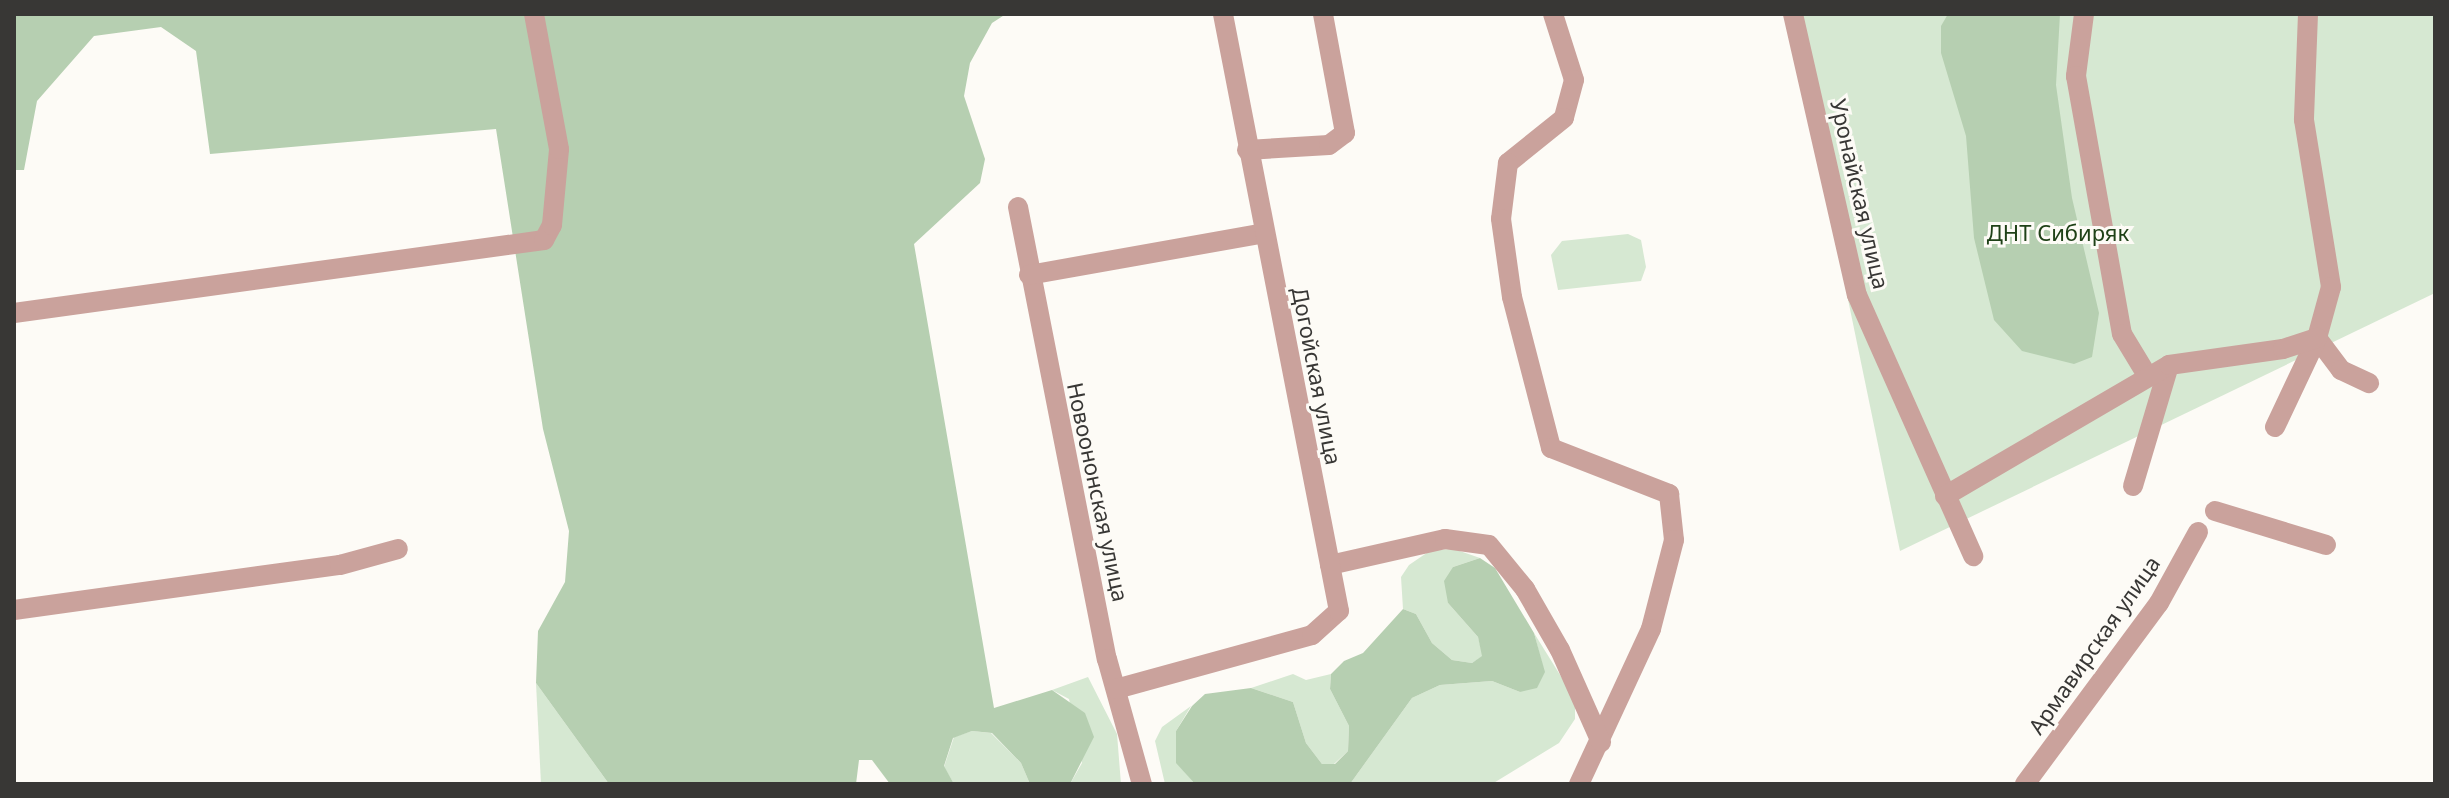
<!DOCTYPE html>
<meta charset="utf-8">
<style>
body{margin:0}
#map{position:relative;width:2449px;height:798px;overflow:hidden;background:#fdfbf6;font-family:"Noto Sans",sans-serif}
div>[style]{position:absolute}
.green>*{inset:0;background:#d6e8d2}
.forest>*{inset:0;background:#b6cfb1}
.minor>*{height:20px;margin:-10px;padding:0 10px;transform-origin:10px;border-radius:10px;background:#caa29c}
span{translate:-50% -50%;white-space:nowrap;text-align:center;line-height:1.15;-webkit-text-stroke:6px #fdfbf6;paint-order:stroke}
.street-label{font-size:22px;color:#383735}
.park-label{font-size:22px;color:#1f4117}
.frame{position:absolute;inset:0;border:16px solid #383735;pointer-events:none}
</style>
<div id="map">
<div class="green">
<i style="clip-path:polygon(1789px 14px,2435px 14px,2435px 293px,1900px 551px)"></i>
<i style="clip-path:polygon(1628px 234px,1641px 240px,1646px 267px,1641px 281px,1558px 290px,1551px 255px,1562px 241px)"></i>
<i style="clip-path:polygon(1454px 549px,1480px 558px,1453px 567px,1448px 603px,1478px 637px,1483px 656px,1472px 663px,1452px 660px,1432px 643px,1416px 614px,1403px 609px,1401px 577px,1409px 565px,1431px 550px)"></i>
<i style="clip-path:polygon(1534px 633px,1575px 699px,1575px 719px,1559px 743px,1492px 784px,1350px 784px,1412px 698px,1440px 685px,1492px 681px,1520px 692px,1544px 671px)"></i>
<i style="clip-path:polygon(1293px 674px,1306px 680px,1331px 674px,1330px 689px,1349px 726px,1348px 751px,1334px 764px,1322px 764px,1306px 743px,1293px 702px,1251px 688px)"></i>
<i style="clip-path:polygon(1088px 677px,1117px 734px,1121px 784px,1070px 784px,1082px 763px,1069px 699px,1052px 690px)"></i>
<i style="clip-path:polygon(536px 683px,609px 784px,541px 784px)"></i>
<i style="clip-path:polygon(1191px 706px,1176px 731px,1176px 762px,1195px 784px,1165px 784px,1155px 741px,1162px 727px)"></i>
<i style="clip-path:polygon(972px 731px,991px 733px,1021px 763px,1030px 784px,954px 784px,944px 767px,954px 737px)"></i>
</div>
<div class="forest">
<i style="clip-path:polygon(14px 14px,1006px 14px,992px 23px,970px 63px,964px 96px,985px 159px,980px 183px,914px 244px,994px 708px,1052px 690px,1085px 713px,1094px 737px,1070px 784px,1030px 784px,1021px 763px,992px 733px,972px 731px,953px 738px,944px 766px,954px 784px,890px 784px,872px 760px,859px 760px,856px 784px,609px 784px,536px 683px,538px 631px,565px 582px,569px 531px,543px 429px,496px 129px,210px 154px,196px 51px,161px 27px,94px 36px,37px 101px,24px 170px,14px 170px)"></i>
<i style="clip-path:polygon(1948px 14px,2060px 14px,2056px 85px,2072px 198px,2099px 313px,2092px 357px,2074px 364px,2022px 351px,1994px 320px,1974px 238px,1966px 136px,1941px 53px,1941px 26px)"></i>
<i style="clip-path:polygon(1480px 558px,1495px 568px,1534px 633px,1545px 672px,1537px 688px,1520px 692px,1492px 681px,1440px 685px,1412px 698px,1350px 784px,1195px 784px,1176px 763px,1176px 731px,1192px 706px,1205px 694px,1251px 688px,1293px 702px,1306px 743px,1322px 764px,1335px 764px,1348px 751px,1349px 726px,1330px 689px,1331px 674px,1344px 661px,1363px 653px,1403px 609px,1416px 614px,1432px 643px,1452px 660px,1472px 663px,1482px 656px,1478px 637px,1448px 603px,1444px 581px,1453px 567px)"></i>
</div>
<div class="minor">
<i style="left:1553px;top:14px;width:69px;rotate:72.3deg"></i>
<i style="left:1574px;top:80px;width:39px;rotate:105deg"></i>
<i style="left:1564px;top:118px;width:72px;rotate:141.2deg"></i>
<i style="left:1508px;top:163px;width:56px;rotate:97.1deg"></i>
<i style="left:1501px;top:219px;width:79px;rotate:82deg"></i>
<i style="left:1512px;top:297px;width:156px;rotate:75.5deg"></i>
<i style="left:1551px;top:448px;width:127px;rotate:21.3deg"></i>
<i style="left:1669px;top:494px;width:46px;rotate:83.8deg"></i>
<i style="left:1674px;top:540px;width:92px;rotate:104.5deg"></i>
<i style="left:1651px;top:629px;width:171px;rotate:114.9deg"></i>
<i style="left:1793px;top:14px;width:288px;rotate:77.2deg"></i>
<i style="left:1857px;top:295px;width:286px;rotate:66deg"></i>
<i style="left:2084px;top:14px;width:63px;rotate:97.4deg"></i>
<i style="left:2076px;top:76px;width:262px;rotate:79.9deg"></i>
<i style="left:2122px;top:334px;width:50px;rotate:58.8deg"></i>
<i style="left:2308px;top:14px;width:106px;rotate:92.2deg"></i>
<i style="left:2304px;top:120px;width:169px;rotate:80.8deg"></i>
<i style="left:2331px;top:287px;width:53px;rotate:105.4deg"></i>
<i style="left:2317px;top:338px;width:40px;rotate:53deg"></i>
<i style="left:2341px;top:370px;width:31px;rotate:25deg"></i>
<i style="left:1247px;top:150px;width:82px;rotate:-3.5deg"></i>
<i style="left:1329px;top:145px;width:20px;rotate:-37deg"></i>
<i style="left:1345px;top:133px;width:121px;rotate:-100.5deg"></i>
<i style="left:1018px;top:207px;width:461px;rotate:78.9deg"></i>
<i style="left:1107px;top:659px;width:130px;rotate:74.4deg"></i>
<i style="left:1029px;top:275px;width:239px;rotate:-10.1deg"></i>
<i style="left:14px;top:313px;width:535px;rotate:-7.84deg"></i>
<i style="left:544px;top:240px;width:17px;rotate:-62deg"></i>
<i style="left:552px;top:225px;width:76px;rotate:-84.7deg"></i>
<i style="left:559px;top:149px;width:137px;rotate:-100.5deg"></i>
<i style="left:2275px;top:427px;width:98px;rotate:-64.7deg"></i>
<i style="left:2133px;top:486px;width:126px;rotate:-73.4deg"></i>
<i style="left:1945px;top:496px;width:259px;rotate:-30.3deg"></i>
<i style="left:2169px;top:365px;width:115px;rotate:-8deg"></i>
<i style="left:2283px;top:349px;width:36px;rotate:-18deg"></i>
<i style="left:2215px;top:511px;width:116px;rotate:17deg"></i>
<i style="left:1330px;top:565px;width:118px;rotate:-12.7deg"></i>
<i style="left:1445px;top:539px;width:44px;rotate:7.8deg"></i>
<i style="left:1489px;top:545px;width:57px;rotate:50.7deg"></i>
<i style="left:1525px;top:589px;width:70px;rotate:60.2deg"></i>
<i style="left:1560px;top:650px;width:101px;rotate:66deg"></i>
<i style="left:14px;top:610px;width:329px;rotate:-7.9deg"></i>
<i style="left:340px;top:565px;width:60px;rotate:-15.4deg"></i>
<i style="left:1116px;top:689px;width:203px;rotate:-15.4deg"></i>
<i style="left:1312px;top:635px;width:36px;rotate:-42deg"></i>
<i style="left:1339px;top:611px;width:608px;rotate:-101deg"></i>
<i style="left:2025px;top:784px;width:225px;rotate:-53.5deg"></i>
<i style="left:2159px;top:603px;width:81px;rotate:-61.2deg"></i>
</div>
<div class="street-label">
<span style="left:1860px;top:194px;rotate:77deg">Уронайская улица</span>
<span style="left:1317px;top:376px;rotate:79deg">Догойская улица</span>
<span style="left:1098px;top:492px;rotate:78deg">Новоононская улица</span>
<span style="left:2094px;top:645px;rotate:-55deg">Армавирская улица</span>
</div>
<div class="park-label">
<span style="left:2058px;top:233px">ДНТ Сибиряк</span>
</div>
<div class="frame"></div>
</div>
